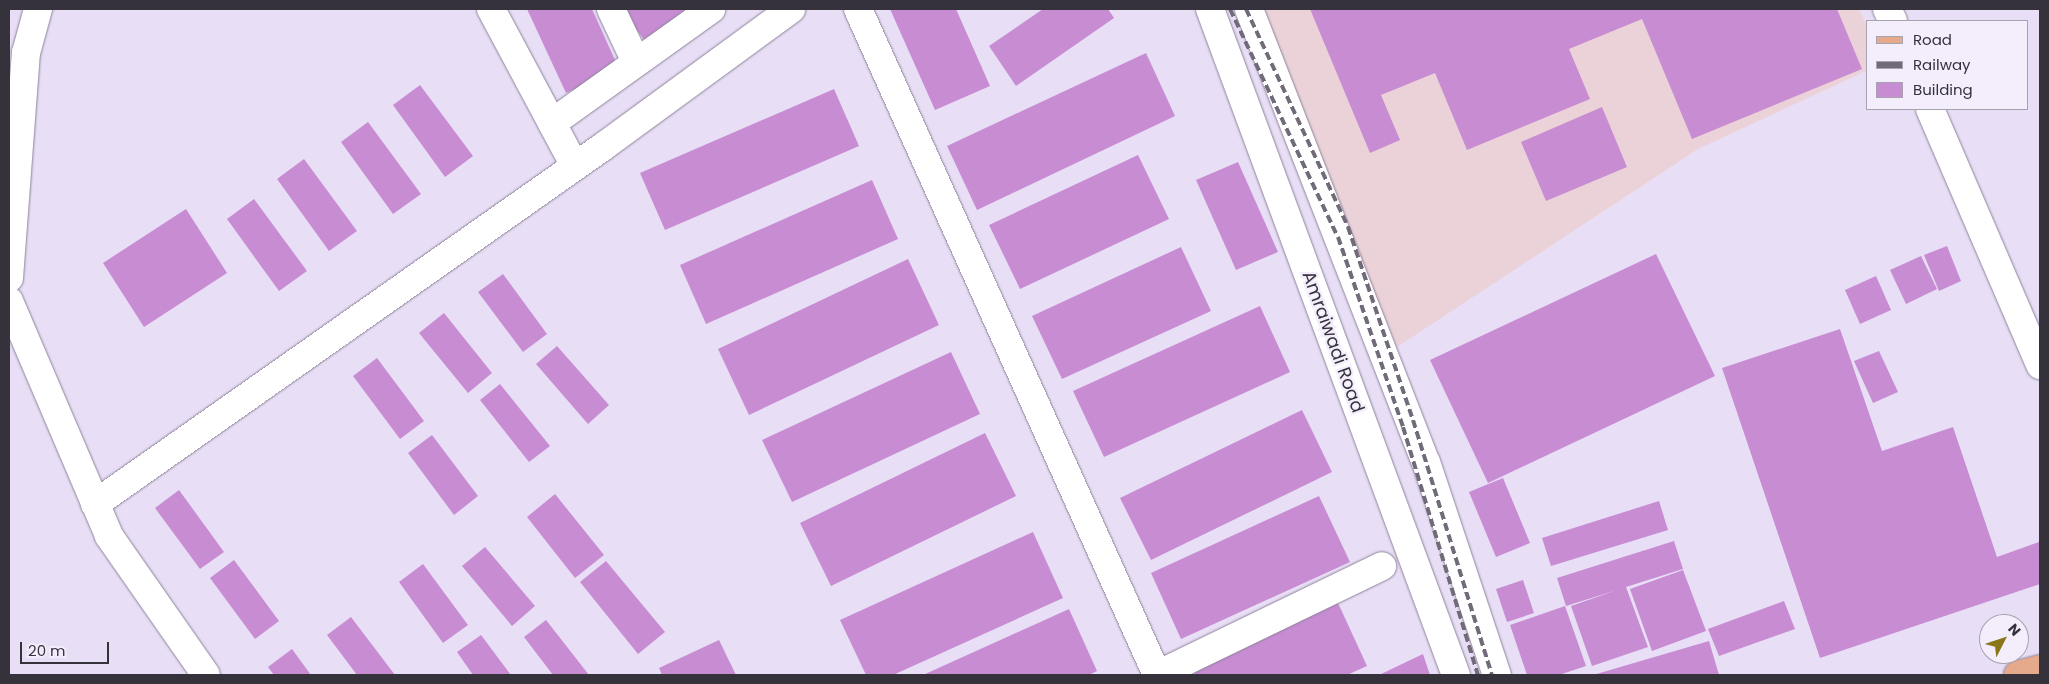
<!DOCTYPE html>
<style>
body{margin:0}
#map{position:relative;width:2049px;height:684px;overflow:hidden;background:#e8def6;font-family:Poppins,sans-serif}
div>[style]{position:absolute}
.industrial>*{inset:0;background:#ebd2d8}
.building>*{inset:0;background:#c88cd3}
.roads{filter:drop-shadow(0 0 1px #8e849a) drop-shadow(0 0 1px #8e849a)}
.minor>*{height:28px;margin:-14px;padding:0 14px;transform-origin:14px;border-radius:14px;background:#fff}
.tertiary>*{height:28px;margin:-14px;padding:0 14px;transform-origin:14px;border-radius:14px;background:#fff}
.secondary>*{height:28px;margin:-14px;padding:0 14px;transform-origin:14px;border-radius:14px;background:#fff}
.primary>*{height:28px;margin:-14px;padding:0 14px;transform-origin:14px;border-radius:14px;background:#e5a98c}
.rail>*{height:4px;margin-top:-2px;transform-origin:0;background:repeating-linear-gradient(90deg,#716b79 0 8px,transparent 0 12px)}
span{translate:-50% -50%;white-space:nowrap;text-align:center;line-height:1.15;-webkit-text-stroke:4.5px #f3edfc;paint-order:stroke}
.street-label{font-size:18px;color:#36323b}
.frame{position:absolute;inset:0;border:10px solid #36323b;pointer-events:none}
.legend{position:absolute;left:1866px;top:20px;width:162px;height:90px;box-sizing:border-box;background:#f3edfc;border:1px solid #a7a2af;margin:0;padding:6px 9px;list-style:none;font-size:15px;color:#36323b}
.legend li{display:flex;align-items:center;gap:10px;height:25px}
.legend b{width:25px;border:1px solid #a7a2af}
.north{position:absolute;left:1979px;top:614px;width:50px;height:50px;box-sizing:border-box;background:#f3edfc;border:1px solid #a7a2af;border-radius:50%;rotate:49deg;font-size:14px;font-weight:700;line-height:20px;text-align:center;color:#36323b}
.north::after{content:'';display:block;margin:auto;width:18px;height:22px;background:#8b761a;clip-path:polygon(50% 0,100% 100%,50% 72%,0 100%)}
.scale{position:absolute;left:20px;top:642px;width:89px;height:22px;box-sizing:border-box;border:2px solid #36323b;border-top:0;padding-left:6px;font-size:15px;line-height:18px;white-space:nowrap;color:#36323b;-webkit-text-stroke:4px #f3edfc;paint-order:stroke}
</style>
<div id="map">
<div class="industrial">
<i style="clip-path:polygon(1261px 9px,1859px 9px,1868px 29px,1868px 70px,1698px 149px,1397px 347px)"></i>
</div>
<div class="building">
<i style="clip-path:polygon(527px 9px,592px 9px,619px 69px,566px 93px)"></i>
<i style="clip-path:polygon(621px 9px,688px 9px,645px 41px)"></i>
<i style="clip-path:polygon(890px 9px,956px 9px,990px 86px,935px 110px)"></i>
<i style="clip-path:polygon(1043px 9px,1108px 9px,1114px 18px,1016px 86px,989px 46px)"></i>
<i style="clip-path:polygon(1310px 9px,1837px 9px,1862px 69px,1692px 139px,1642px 19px,1569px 49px,1590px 99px,1467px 150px,1435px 73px,1381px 95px,1400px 140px,1370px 153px)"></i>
<i style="clip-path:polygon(1146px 53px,1175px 116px,977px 210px,947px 146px)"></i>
<i style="clip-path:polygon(420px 85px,473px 156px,445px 177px,393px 105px)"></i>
<i style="clip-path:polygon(834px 89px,859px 146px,665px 230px,640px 173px)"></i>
<i style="clip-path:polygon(1602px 107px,1627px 167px,1546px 201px,1521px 142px)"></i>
<i style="clip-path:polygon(368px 122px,421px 194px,393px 214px,341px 142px)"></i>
<i style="clip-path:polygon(1138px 155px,1169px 219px,1020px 289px,989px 225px)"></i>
<i style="clip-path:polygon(304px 159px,357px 231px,329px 251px,277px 179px)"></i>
<i style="clip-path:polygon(1238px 162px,1278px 252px,1236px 270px,1196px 180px)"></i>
<i style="clip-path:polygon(872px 180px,898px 239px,706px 324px,680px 265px)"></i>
<i style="clip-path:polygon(254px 199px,307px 271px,279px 291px,227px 219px)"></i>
<i style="clip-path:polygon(186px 209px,227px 273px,144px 327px,103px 263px)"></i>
<i style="clip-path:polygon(1947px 246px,1961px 281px,1939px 291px,1924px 255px)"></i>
<i style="clip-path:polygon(1181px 247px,1211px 311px,1062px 379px,1032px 316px)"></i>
<i style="clip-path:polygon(1656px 254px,1715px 376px,1488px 483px,1430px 360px)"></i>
<i style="clip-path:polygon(1921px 256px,1937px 289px,1906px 304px,1890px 270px)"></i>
<i style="clip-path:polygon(908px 259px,939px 325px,749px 415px,718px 349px)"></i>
<i style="clip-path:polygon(503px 274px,547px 334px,523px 352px,478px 292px)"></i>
<i style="clip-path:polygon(1876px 276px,1891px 310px,1860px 324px,1845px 290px)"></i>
<i style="clip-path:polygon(1260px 306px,1290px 372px,1104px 457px,1073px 391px)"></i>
<i style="clip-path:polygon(444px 313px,492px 373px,468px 393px,419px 333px)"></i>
<i style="clip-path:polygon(1840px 329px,1882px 451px,1953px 427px,1997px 557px,2039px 542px,2040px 584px,1820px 658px,1722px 368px)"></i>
<i style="clip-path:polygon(557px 346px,609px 405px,588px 424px,536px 364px)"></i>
<i style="clip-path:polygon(1879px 351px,1898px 392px,1873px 403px,1854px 361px)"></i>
<i style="clip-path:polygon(951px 352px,980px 414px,792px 502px,762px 440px)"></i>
<i style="clip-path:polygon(377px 358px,424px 421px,400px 439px,353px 376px)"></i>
<i style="clip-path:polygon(500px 384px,550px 446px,529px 462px,480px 400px)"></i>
<i style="clip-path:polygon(1302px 410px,1332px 472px,1151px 560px,1120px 498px)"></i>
<i style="clip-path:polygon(985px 433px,1016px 496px,831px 586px,800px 523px)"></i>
<i style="clip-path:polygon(432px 435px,478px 496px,454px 515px,408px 453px)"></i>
<i style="clip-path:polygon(1503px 478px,1530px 543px,1496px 557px,1469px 492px)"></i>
<i style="clip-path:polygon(179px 490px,224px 552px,200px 569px,155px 508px)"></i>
<i style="clip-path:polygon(555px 494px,604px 555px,575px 578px,527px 517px)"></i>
<i style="clip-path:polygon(1319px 496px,1350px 562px,1181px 639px,1151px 573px)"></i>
<i style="clip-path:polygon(1659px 501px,1668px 530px,1551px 566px,1542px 538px)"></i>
<i style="clip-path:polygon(1033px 532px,1063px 598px,893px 675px,866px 675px,840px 620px)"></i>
<i style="clip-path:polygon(1674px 541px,1683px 569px,1626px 587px,1648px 647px,1592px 666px,1571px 606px,1617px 590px,1566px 606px,1557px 578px)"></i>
<i style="clip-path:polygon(485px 547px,535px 606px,512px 626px,462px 566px)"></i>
<i style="clip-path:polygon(234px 560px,279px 621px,255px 639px,210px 578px)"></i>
<i style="clip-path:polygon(606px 561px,665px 632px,638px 654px,580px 582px)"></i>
<i style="clip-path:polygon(423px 564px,468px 625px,443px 643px,399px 582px)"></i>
<i style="clip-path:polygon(1683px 570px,1706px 631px,1652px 651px,1630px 589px)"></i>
<i style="clip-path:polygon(1523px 580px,1534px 613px,1507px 622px,1496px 589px)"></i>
<i style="clip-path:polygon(1784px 601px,1795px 629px,1719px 656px,1708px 629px)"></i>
<i style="clip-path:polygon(1338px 603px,1367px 666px,1347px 675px,1196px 675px,1194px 671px)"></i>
<i style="clip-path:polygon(1565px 606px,1586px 666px,1559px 675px,1527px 675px,1510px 625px)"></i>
<i style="clip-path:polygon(1069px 609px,1097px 671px,1089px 675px,923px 675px)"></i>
<i style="clip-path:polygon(351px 617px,395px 675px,357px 675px,327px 635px)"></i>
<i style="clip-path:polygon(546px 620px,589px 675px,553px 675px,524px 637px)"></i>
<i style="clip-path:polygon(481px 635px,511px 675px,473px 675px,457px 652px)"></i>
<i style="clip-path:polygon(719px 640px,736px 675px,662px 675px,659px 668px)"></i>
<i style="clip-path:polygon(1709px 641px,1719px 675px,1593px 675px)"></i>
<i style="clip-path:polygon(292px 649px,311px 675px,274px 675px,268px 667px)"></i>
<i style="clip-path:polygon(1423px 654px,1430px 675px,1379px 675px)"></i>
</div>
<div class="roads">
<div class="minor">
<i style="left:491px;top:9px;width:178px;rotate:61.9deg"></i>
<i style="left:611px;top:9px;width:59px;rotate:64.7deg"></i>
<i style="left:858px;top:9px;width:730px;rotate:65.82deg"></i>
<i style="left:1157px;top:675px;width:250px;rotate:-25.8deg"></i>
<i style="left:1887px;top:9px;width:13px;rotate:63deg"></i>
<i style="left:1930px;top:109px;width:279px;rotate:66.7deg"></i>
<i style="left:552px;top:123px;width:196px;rotate:-35.6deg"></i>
<i style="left:9px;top:301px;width:255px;rotate:66.9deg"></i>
<i style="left:109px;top:536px;width:169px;rotate:55.1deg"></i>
<i style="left:95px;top:504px;width:622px;rotate:-35.12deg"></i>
<i style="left:604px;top:146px;width:232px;rotate:-36.2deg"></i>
</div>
<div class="tertiary">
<i style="left:9px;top:278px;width:226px;rotate:-85.7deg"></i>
<i style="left:26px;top:53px;width:46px;rotate:-74.7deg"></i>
</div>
<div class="secondary">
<i style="left:1210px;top:9px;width:710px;rotate:69.73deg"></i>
<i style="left:1249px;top:9px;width:486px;rotate:68.7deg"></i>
<i style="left:1426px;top:462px;width:225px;rotate:71.6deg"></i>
</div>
<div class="primary">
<i style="left:2018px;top:675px;width:23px;rotate:-15deg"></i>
</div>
</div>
<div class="rail">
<i style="left:1230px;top:9px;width:252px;rotate:64.7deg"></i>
<i style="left:1338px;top:237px;width:201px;rotate:71.1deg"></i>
<i style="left:1403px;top:427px;width:259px;rotate:73.2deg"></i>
<i style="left:1246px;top:9px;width:241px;rotate:64.9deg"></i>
<i style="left:1348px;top:227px;width:204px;rotate:71.4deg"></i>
<i style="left:1413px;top:420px;width:267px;rotate:72.8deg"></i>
</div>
<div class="street-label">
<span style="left:1333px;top:342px;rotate:70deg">Amraiwadi Road</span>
</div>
<div class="frame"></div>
<ul class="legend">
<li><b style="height:6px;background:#e5a98c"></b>Road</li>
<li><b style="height:6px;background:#716b79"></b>Railway</li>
<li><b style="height:14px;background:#c88cd3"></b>Building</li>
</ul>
<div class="north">N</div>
<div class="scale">20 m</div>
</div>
